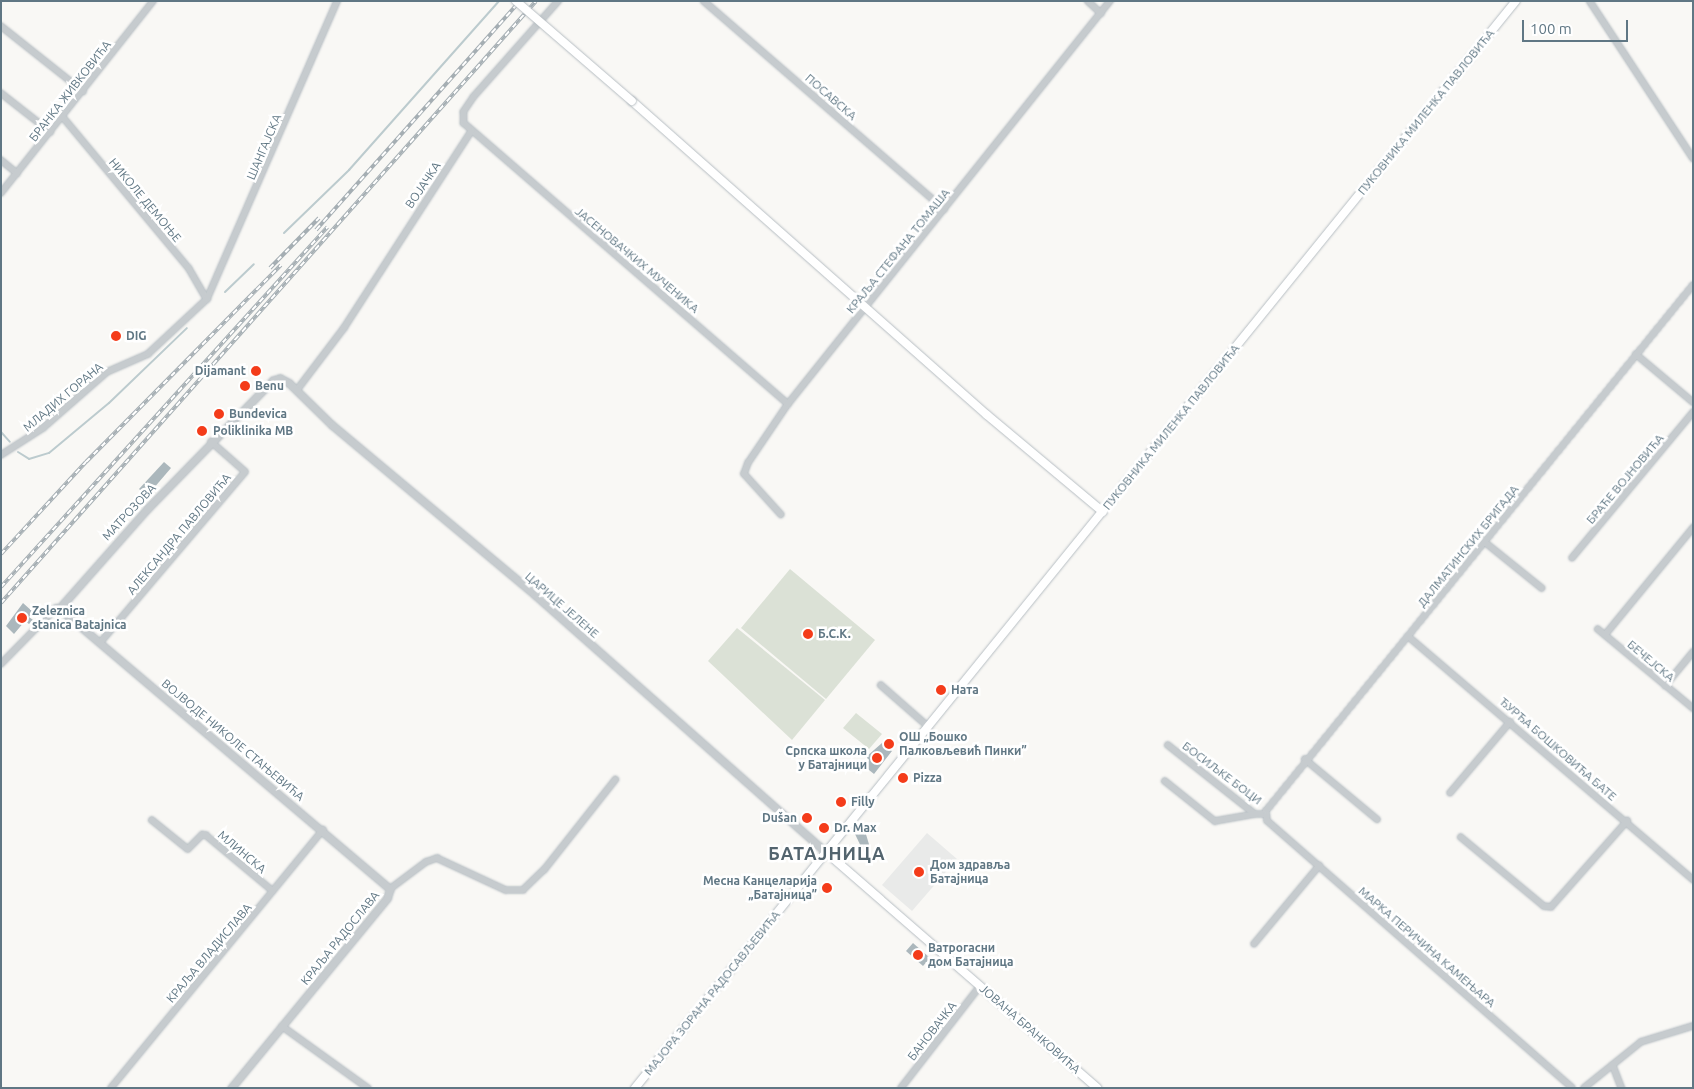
<!DOCTYPE html>
<meta charset="utf-8">
<style>
body{margin:0}
#map{position:relative;width:1694px;height:1089px;overflow:hidden;background:#f9f8f5;font-family:Ubuntu,sans-serif}
div>[style]{position:absolute}
.built>*{inset:0;background:#e9eae9}
.green>*{inset:0;background:#dbe1d6}
.stream>*{height:2px;margin:-1px;padding:0 1px;transform-origin:1px;border-radius:1px;background:#bccbce}
.building>*{inset:0;background:#abb7bc}
.roads{filter:drop-shadow(0 0 1px #b7bec3) drop-shadow(0 0 1px #b7bec3)}
.minor>*{height:5.5px;margin:-2.75px;padding:0 2.75px;transform-origin:2.75px;border-radius:2.75px;background:#c6cbce}
.tertiary>*{height:7px;margin:-3.5px;padding:0 3.5px;transform-origin:3.5px;border-radius:3.5px;background:#c6cbce}
.secondary>*{height:8px;margin:-4px;padding:0 4px;transform-origin:4px;border-radius:4px;background:#fff}
.rail>*{height:4px;margin-top:-2px;transform-origin:0;background:repeating-linear-gradient(90deg,#fff 0 5.5px,#a5aeb3 0 11px);box-sizing:border-box;border-block:1px solid #a5aeb3}
.bridges{filter:drop-shadow(0 0 1px #b7bec3) drop-shadow(0 0 1px #b7bec3)}
.secondary-bridge>*{height:8px;margin:-4px;padding:0 4px;transform-origin:4px;border-radius:4px;background:#fff}
.dots>*{width:14px;height:14px;translate:-50% -50%;box-sizing:border-box;border:2px solid #fff;border-radius:50%}
span{translate:-50% -50%;white-space:nowrap;text-align:center;line-height:1.15;-webkit-text-stroke:5px #fff;paint-order:stroke}
.street-label{font-size:12px;color:#607784}
.poi-label{font-size:12px;color:#607784;font-weight:700}
.left{translate:0 -50%;text-align:left}
.right{translate:-100% -50%;text-align:right}
.district-label{font-size:18px;color:#53646e;font-weight:700;letter-spacing:1px}
.frame{position:absolute;inset:0;border:2px solid #607784;pointer-events:none}
.scale{position:absolute;left:1522px;top:20px;width:106px;height:22px;box-sizing:border-box;border:2px solid #607784;border-top:0;padding-left:6px;font-size:15px;line-height:18px;white-space:nowrap;color:#607784;-webkit-text-stroke:4px #fff;paint-order:stroke}
</style>
<div id="map">
<div class="built">
<i style="clip-path:polygon(927px 833px,957px 859px,912px 911px,882px 885px)"></i>
</div>
<div class="green">
<i style="clip-path:polygon(790px 569px,875px 640px,826px 699px,741px 628px)"></i>
<i style="clip-path:polygon(737px 628px,825px 700px,792px 740px,708px 661px)"></i>
<i style="clip-path:polygon(856px 713px,882px 734px,869px 749px,843px 728px)"></i>
</div>
<div class="stream">
<i style="left:284px;top:233px;width:91px;rotate:-44.1deg"></i>
<i style="left:349px;top:170px;width:226px;rotate:-48.4deg"></i>
<i style="left:225px;top:292px;width:40px;rotate:-44deg"></i>
<i style="left:1px;top:432px;width:13px;rotate:48deg"></i>
<i style="left:18px;top:452px;width:13px;rotate:32deg"></i>
<i style="left:29px;top:459px;width:21px;rotate:-17deg"></i>
<i style="left:49px;top:453px;width:78px;rotate:-39.8deg"></i>
<i style="left:109px;top:403px;width:108px;rotate:-43.9deg"></i>
</div>
<div class="building">
<i style="clip-path:polygon(164px 462px,171px 468px,147px 496px,139px 489px)"></i>
<i style="clip-path:polygon(23px 603px,33px 612px,29px 617px,33px 620px,29px 624px,25px 621px,14px 634px,6px 626px)"></i>
<i style="clip-path:polygon(882px 743px,892px 751px,874px 774px,864px 766px,869px 760px,866px 757px)"></i>
<i style="clip-path:polygon(865px 831px,871px 851px,865px 855px,855px 834px)"></i>
<i style="clip-path:polygon(913px 943px,930px 958px,923px 966px,906px 951px)"></i>
</div>
<div class="roads">
<div class="minor">
<i style="left:559px;top:1px;width:128px;rotate:131.5deg"></i>
<i style="left:474px;top:97px;width:18px;rotate:124deg"></i>
<i style="left:464px;top:112px;width:11px;rotate:90deg"></i>
<i style="left:464px;top:123px;width:429px;rotate:40.9deg"></i>
<i style="left:704px;top:1px;width:318px;rotate:40.9deg"></i>
<i style="left:1088px;top:1px;width:18px;rotate:43deg"></i>
<i style="left:1590px;top:1px;width:188px;rotate:56.7deg"></i>
<i style="left:1px;top:26px;width:105px;rotate:38.4deg"></i>
<i style="left:1px;top:93px;width:63px;rotate:38deg"></i>
<i style="left:63px;top:117px;width:197px;rotate:50.2deg"></i>
<i style="left:189px;top:268px;width:36px;rotate:60deg"></i>
<i style="left:1px;top:160px;width:21px;rotate:39deg"></i>
<i style="left:1px;top:193px;width:245px;rotate:-51.6deg"></i>
<i style="left:1636px;top:354px;width:75px;rotate:40.1deg"></i>
<i style="left:297px;top:390px;width:78px;rotate:-52.8deg"></i>
<i style="left:344px;top:328px;width:234px;rotate:-57.1deg"></i>
<i style="left:1px;top:455px;width:50px;rotate:-32.7deg"></i>
<i style="left:43px;top:428px;width:85px;rotate:-41.2deg"></i>
<i style="left:107px;top:372px;width:45px;rotate:-23.7deg"></i>
<i style="left:148px;top:354px;width:81px;rotate:-43deg"></i>
<i style="left:207px;top:299px;width:325px;rotate:-66.4deg"></i>
<i style="left:781px;top:515px;width:55px;rotate:-132.1deg"></i>
<i style="left:744px;top:474px;width:12px;rotate:-70deg"></i>
<i style="left:748px;top:463px;width:71px;rotate:-55.9deg"></i>
<i style="left:788px;top:404px;width:516px;rotate:-51.37deg"></i>
<i style="left:1485px;top:542px;width:73px;rotate:38.9deg"></i>
<i style="left:1572px;top:558px;width:190px;rotate:-50.3deg"></i>
<i style="left:1598px;top:629px;width:124px;rotate:39.7deg"></i>
<i style="left:1605px;top:635px;width:139px;rotate:-50.6deg"></i>
<i style="left:1408px;top:636px;width:375px;rotate:40.5deg"></i>
<i style="left:100px;top:643px;width:224px;rotate:-49.7deg"></i>
<i style="left:245px;top:472px;width:45px;rotate:-138.6deg"></i>
<i style="left:1px;top:664px;width:78px;rotate:-45.5deg"></i>
<i style="left:56px;top:608px;width:7px;rotate:-8deg"></i>
<i style="left:881px;top:685px;width:64px;rotate:41.2deg"></i>
<i style="left:1665px;top:686px;width:44px;rotate:-50.5deg"></i>
<i style="left:1168px;top:745px;width:111px;rotate:38.4deg"></i>
<i style="left:1255px;top:814px;width:10px"></i>
<i style="left:1305px;top:759px;width:94px;rotate:39.8deg"></i>
<i style="left:1165px;top:781px;width:64px;rotate:38.7deg"></i>
<i style="left:1215px;top:821px;width:41px;rotate:-9.9deg"></i>
<i style="left:1450px;top:793px;width:93px;rotate:-49.8deg"></i>
<i style="left:152px;top:820px;width:46px;rotate:38.9deg"></i>
<i style="left:188px;top:849px;width:20px;rotate:-45deg"></i>
<i style="left:202px;top:835px;width:4px"></i>
<i style="left:206px;top:835px;width:87px;rotate:39.9deg"></i>
<i style="left:1461px;top:837px;width:108px;rotate:39.7deg"></i>
<i style="left:1544px;top:906px;width:7px;rotate:8deg"></i>
<i style="left:1551px;top:907px;width:115px;rotate:-48.5deg"></i>
<i style="left:390px;top:889px;width:45px;rotate:-36.9deg"></i>
<i style="left:426px;top:862px;width:12px;rotate:-20deg"></i>
<i style="left:437px;top:858px;width:76px;rotate:24.9deg"></i>
<i style="left:506px;top:890px;width:17px"></i>
<i style="left:523px;top:890px;width:29px;rotate:-44deg"></i>
<i style="left:544px;top:870px;width:115px;rotate:-51.7deg"></i>
<i style="left:1254px;top:944px;width:102px;rotate:-50.2deg"></i>
<i style="left:282px;top:1026px;width:106px;rotate:35.8deg"></i>
<i style="left:1613px;top:1065px;width:25px;rotate:69deg"></i>
<i style="left:111px;top:1088px;width:334px;rotate:-50.6deg"></i>
<i style="left:901px;top:1088px;width:129px;rotate:-52.2deg"></i>
<i style="left:1572px;top:1088px;width:405px;rotate:-138.8deg"></i>
<i style="left:1267px;top:821px;width:10px;rotate:-96deg"></i>
<i style="left:1266px;top:811px;width:677px;rotate:-50.93deg"></i>
<i style="left:1584px;top:1088px;width:73px;rotate:-38.9deg"></i>
<i style="left:1641px;top:1042px;width:54px;rotate:-17.1deg"></i>
</div>
<div class="tertiary">
<i style="left:231px;top:1088px;width:246px;rotate:-50.6deg"></i>
<i style="left:387px;top:898px;width:9px;rotate:-72deg"></i>
<i style="left:390px;top:889px;width:425px;rotate:-139.7deg"></i>
<i style="left:66px;top:614px;width:10px;rotate:-107deg"></i>
<i style="left:63px;top:604px;width:127px;rotate:-48.5deg"></i>
<i style="left:147px;top:509px;width:180px;rotate:-45.7deg"></i>
<i style="left:273px;top:380px;width:7px;rotate:-16deg"></i>
<i style="left:280px;top:378px;width:10px;rotate:29deg"></i>
<i style="left:289px;top:383px;width:60px;rotate:44.3deg"></i>
<i style="left:332px;top:425px;width:265px;rotate:39.9deg"></i>
<i style="left:535px;top:595px;width:390px;rotate:41.5deg"></i>
</div>
<div class="secondary">
<i style="left:632px;top:101px;width:474px;rotate:41.5deg"></i>
<i style="left:987px;top:415px;width:151px;rotate:39.9deg"></i>
<i style="left:827px;top:853px;width:358px;rotate:41deg"></i>
<i style="left:635px;top:1088px;width:1399px;rotate:-50.98deg"></i>
</div>
</div>
<div class="rail">
<i style="left:316px;top:230px;width:307px;rotate:-48.3deg"></i>
<i style="left:270px;top:268px;width:70px;rotate:-45.6deg"></i>
<i style="left:1px;top:554px;width:125px;rotate:-47.3deg"></i>
<i style="left:86px;top:462px;width:277px;rotate:-45.3deg"></i>
<i style="left:1px;top:587px;width:486px;rotate:-47.8deg"></i>
<i style="left:1px;top:603px;width:805px;rotate:-48.37deg"></i>
</div>
<div class="bridges">
<div class="secondary-bridge">
<i style="left:516px;top:1px;width:153px;rotate:40.8deg"></i>
</div>
</div>
<div class="dots">
<i style="left:116px;top:336px;background:#f43c1a"></i>
<i style="left:256px;top:371px;background:#f43c1a"></i>
<i style="left:245px;top:386px;background:#f43c1a"></i>
<i style="left:219px;top:414px;background:#f43c1a"></i>
<i style="left:202px;top:431px;background:#f43c1a"></i>
<i style="left:22px;top:618px;background:#f43c1a"></i>
<i style="left:808px;top:634px;background:#f43c1a"></i>
<i style="left:941px;top:690px;background:#f43c1a"></i>
<i style="left:889px;top:744px;background:#f43c1a"></i>
<i style="left:877px;top:758px;background:#f43c1a"></i>
<i style="left:903px;top:778px;background:#f43c1a"></i>
<i style="left:841px;top:802px;background:#f43c1a"></i>
<i style="left:807px;top:818px;background:#f43c1a"></i>
<i style="left:824px;top:828px;background:#f43c1a"></i>
<i style="left:919px;top:872px;background:#f43c1a"></i>
<i style="left:827px;top:888px;background:#f43c1a"></i>
<i style="left:918px;top:955px;background:#f43c1a"></i>
</div>
<div class="street-label">
<span style="left:70px;top:91px;rotate:-52deg">БРАНКА ЖИВКОВИЋА</span>
<span style="left:831px;top:97px;rotate:41deg">ПОСАВСКА</span>
<span style="left:1426px;top:112px;rotate:-51deg">ПУКОВНИКА МИЛЕНКА ПАВЛОВИЋА</span>
<span style="left:264px;top:147px;rotate:-67deg">ШАНГАЈСКА</span>
<span style="left:423px;top:185px;rotate:-56deg">ВОЈАЧКА</span>
<span style="left:145px;top:200px;rotate:50deg">НИКОЛЕ ДЕМОЊЕ</span>
<span style="left:898px;top:251px;rotate:-51deg">КРАЉА СТЕФАНА ТОМАША</span>
<span style="left:637px;top:260px;rotate:40deg">ЈАСЕНОВАЧКИХ МУЧЕНИКА</span>
<span style="left:63px;top:397px;rotate:-40deg">МЛАДИХ ГОРАНА</span>
<span style="left:1171px;top:427px;rotate:-51deg">ПУКОВНИКА МИЛЕНКА ПАВЛОВИЋА</span>
<span style="left:1625px;top:479px;rotate:-50deg">БРАЋЕ ВОЈНОВИЋА</span>
<span style="left:129px;top:512px;rotate:-47deg">МАТРОЗОВА</span>
<span style="left:179px;top:534px;rotate:-50deg">АЛЕКСАНДРА ПАВЛОВИЋА</span>
<span style="left:1468px;top:546px;rotate:-51deg">ДАЛМАТИНСКИХ БРИГАДА</span>
<span style="left:562px;top:605px;rotate:41deg">ЦАРИЦЕ ЈЕЛЕНЕ</span>
<span style="left:1651px;top:661px;rotate:40deg">БЕЧЕЈСКА</span>
<span style="left:233px;top:740px;rotate:40deg">ВОЈВОДЕ НИКОЛЕ СТАЊЕВИЋА</span>
<span style="left:1558px;top:749px;rotate:41deg">ЂУРЂА БОШКОВИЋА БАТЕ</span>
<span style="left:1222px;top:773px;rotate:37deg">БОСИЉКЕ БОЦИ</span>
<span style="left:242px;top:852px;rotate:40deg">МЛИНСКА</span>
<span style="left:340px;top:938px;rotate:-51deg">КРАЉА РАДОСЛАВА</span>
<span style="left:1427px;top:947px;rotate:41deg">МАРКА ПЕРИЧИНА КАМЕЊАРА</span>
<span style="left:209px;top:953px;rotate:-50deg">КРАЉА ВЛАДИСЛАВА</span>
<span style="left:712px;top:993px;rotate:-51deg">МАЈОРА ЗОРАНА РАДОСАВЉЕВИЋА</span>
<span style="left:1030px;top:1029px;rotate:41deg">ЈОВАНА БРАНКОВИЋА</span>
<span style="left:932px;top:1031px;rotate:-52deg">БАНОВАЧКА</span>
</div>
<div class="poi-label">
<span class="left" style="left:126px;top:336px">DIG</span>
<span class="right" style="left:246px;top:371px">Dijamant</span>
<span class="left" style="left:255px;top:386px">Benu</span>
<span class="left" style="left:229px;top:414px">Bundevica</span>
<span class="left" style="left:213px;top:431px">Poliklinika MB</span>
<span class="left" style="left:32px;top:618px">Zeleznica<br>stanica Batajnica</span>
<span class="left" style="left:818px;top:634px">Б.С.К.</span>
<span class="left" style="left:951px;top:690px">Ната</span>
<span class="left" style="left:899px;top:744px">ОШ „Бошко<br>Палковљевић Пинки”</span>
<span class="right" style="left:867px;top:758px">Српска школа<br>у Батајници</span>
<span class="left" style="left:913px;top:778px">Pizza</span>
<span class="left" style="left:851px;top:802px">Filly</span>
<span class="right" style="left:797px;top:818px">Dušan</span>
<span class="left" style="left:834px;top:828px">Dr. Max</span>
<span class="left" style="left:930px;top:872px">Дом здравља<br>Батајница</span>
<span class="right" style="left:817px;top:888px">Месна Канцеларија<br>„Батајница”</span>
<span class="left" style="left:928px;top:955px">Ватрогасни<br>дом Батајница</span>
</div>
<div class="district-label">
<span style="left:827px;top:853px">БАТАЈНИЦА</span>
</div>
<div class="frame"></div>
<div class="scale">100 m</div>
</div>
